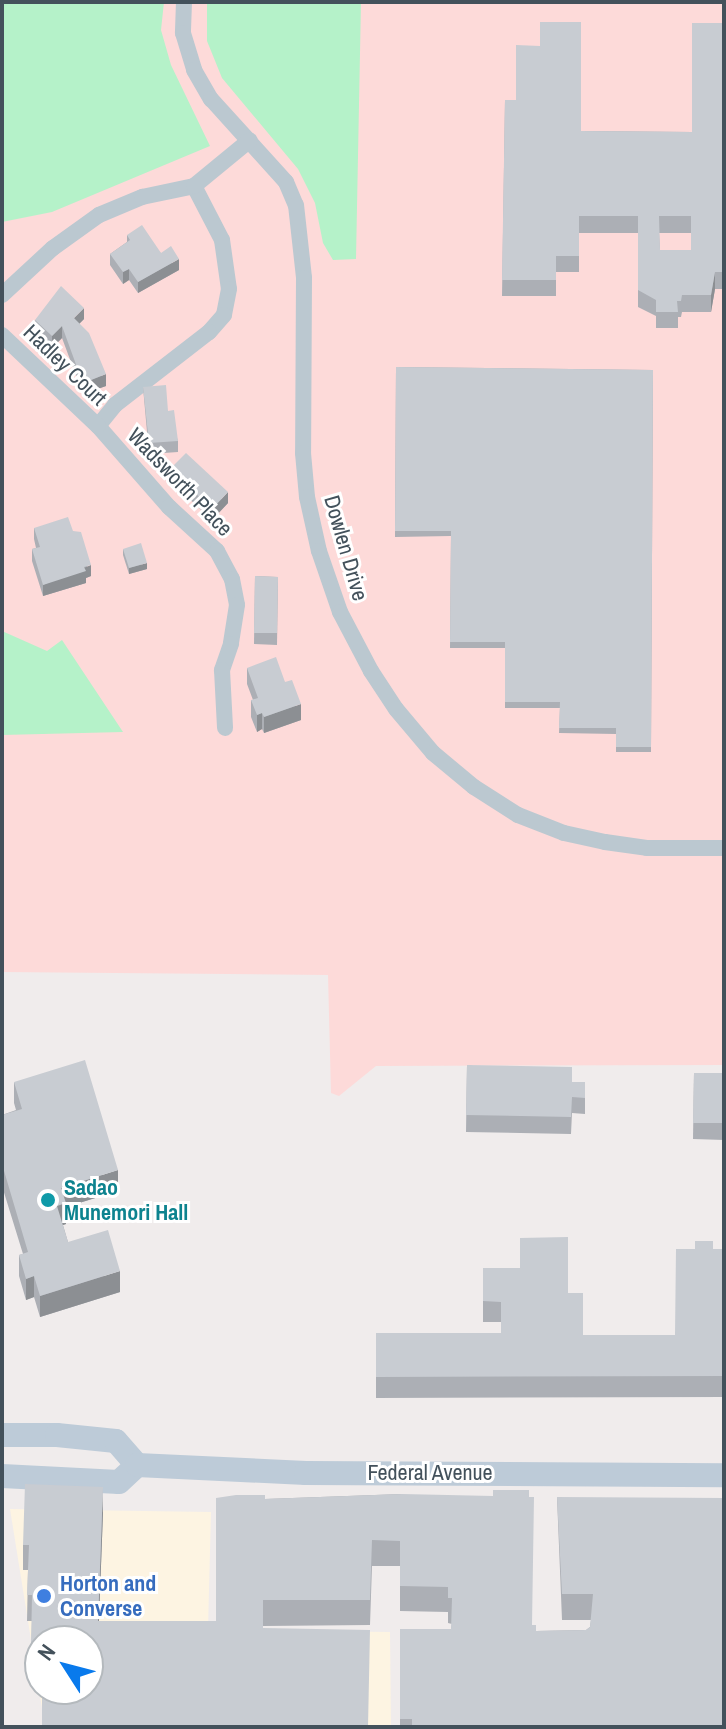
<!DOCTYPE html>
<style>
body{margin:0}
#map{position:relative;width:726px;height:1729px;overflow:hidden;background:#f0ecec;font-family:"Archivo Narrow",sans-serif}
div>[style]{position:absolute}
.commercial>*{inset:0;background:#fdf4e2}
.medical>*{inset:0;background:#fddad9}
.green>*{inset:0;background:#b5f2c9}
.street>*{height:16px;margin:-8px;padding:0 8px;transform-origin:8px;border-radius:8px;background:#bbc8d0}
.secondary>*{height:24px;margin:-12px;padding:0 12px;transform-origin:12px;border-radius:12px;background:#bdcbd8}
.wall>*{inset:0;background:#acafb5}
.shaded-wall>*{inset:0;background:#8c8f93}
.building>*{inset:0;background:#c8ccd2}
.dots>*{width:22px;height:22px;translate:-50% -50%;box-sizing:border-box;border:4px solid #fff;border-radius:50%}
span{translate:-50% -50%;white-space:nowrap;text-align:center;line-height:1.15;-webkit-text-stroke:6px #fff;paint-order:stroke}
.street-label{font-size:22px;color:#43515b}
.culture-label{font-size:22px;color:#0d838f;font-weight:700}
.left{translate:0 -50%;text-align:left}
.shop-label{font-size:22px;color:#366cbe;font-weight:700}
.frame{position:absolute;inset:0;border:4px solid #43515b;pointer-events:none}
.north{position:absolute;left:24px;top:1625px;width:80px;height:80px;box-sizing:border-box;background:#fff;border:2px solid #b4b9bd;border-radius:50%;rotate:306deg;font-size:22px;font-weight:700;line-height:32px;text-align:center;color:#43515b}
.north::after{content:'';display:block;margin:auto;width:28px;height:36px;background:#097aec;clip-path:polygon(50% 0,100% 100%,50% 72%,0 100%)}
</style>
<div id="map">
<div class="commercial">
<i style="clip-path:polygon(evenodd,10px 1509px,211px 1512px,208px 1630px,390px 1632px,391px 1727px,45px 1727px,10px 1509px,40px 1641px,88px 1641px,88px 1689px,40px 1689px,40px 1641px)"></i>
</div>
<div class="medical">
<i style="clip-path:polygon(2px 2px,724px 2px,724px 1065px,376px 1066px,339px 1096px,331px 1093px,328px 975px,2px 972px)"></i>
</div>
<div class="green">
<i style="clip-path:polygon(2px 2px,164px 2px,161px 30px,171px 65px,210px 146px,52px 212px,2px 222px)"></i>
<i style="clip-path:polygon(207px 2px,361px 2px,356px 259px,333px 260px,323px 243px,315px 203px,298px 169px,222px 78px,207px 41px)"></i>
<i style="clip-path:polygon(2px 631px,47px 651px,62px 640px,123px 732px,2px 735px)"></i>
</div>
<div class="street">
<i style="left:184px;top:2px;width:31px;rotate:92deg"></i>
<i style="left:183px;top:33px;width:39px;rotate:73deg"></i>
<i style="left:194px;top:70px;width:34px;rotate:60deg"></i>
<i style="left:211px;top:99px;width:112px;rotate:47.9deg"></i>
<i style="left:286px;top:182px;width:25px;rotate:67deg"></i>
<i style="left:296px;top:205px;width:73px;rotate:83.7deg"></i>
<i style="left:304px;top:278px;width:175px;rotate:90.3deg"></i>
<i style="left:303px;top:453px;width:44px;rotate:84.8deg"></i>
<i style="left:307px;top:497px;width:55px;rotate:77.5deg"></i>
<i style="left:319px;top:551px;width:65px;rotate:71deg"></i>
<i style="left:340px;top:612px;width:67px;rotate:62.3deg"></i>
<i style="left:371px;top:671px;width:45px;rotate:56.7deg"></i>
<i style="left:396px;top:709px;width:57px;rotate:49.9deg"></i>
<i style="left:433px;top:753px;width:53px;rotate:39.7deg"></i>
<i style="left:474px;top:787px;width:52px;rotate:32.5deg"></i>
<i style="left:518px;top:815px;width:49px;rotate:21.4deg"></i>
<i style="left:564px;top:833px;width:42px;rotate:12.4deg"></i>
<i style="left:605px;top:842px;width:42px;rotate:8.1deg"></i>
<i style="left:647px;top:848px;width:77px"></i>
<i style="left:194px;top:186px;width:61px;rotate:62.6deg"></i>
<i style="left:222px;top:240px;width:49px;rotate:81.9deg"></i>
<i style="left:229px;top:289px;width:26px;rotate:101deg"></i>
<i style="left:224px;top:315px;width:23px;rotate:131deg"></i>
<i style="left:209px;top:332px;width:119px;rotate:142.2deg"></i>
<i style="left:115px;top:405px;width:27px;rotate:129deg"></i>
<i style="left:98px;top:426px;width:108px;rotate:48.8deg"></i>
<i style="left:169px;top:507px;width:65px;rotate:42.5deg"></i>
<i style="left:217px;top:551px;width:32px;rotate:62deg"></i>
<i style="left:232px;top:579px;width:26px;rotate:79deg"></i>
<i style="left:237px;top:605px;width:39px;rotate:99deg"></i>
<i style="left:231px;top:644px;width:28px;rotate:109deg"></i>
<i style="left:222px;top:670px;width:58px;rotate:87deg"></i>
<i style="left:2px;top:295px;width:69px;rotate:-42.7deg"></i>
<i style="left:53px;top:248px;width:57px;rotate:-35.7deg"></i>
<i style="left:99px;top:215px;width:47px;rotate:-22.7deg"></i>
<i style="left:142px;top:197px;width:53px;rotate:-11.9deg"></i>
<i style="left:194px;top:186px;width:72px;rotate:-39.4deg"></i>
<i style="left:2px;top:335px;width:132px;rotate:43.5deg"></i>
</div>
<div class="secondary">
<i style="left:2px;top:1435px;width:55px"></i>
<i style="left:57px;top:1435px;width:59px;rotate:5.8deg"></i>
<i style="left:116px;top:1441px;width:32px;rotate:49deg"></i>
<i style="left:2px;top:1476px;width:117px;rotate:2.9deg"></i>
<i style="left:119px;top:1482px;width:25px;rotate:-43deg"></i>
<i style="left:137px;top:1465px;width:169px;rotate:2.7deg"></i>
<i style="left:306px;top:1473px;width:418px;rotate:0.3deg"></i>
</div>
<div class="wall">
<i style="clip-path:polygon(evenodd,724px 23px,724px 289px,715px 289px,711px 312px,682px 312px,681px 317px,678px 317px,678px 328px,656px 328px,656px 316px,638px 307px,638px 233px,579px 233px,579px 272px,556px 272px,556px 296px,502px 296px,505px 100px,581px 131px,692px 132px,724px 23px,659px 233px,691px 233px,691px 250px,660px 250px,659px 233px)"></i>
<i style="clip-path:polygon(127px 235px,161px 253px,179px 270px,138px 293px,129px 280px,123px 284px,110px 265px,110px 254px,127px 242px)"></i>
<i style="clip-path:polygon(84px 319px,79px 324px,106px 386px,86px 393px,81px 380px,78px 381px,62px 338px,52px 348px,35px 331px,35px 320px)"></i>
<i style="clip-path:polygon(396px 367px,653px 370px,651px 752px,616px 752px,616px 734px,559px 733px,560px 708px,505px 708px,505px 648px,450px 648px,451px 536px,395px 537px)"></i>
<i style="clip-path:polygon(143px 387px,168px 411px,178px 441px,178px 452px,149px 454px)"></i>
<i style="clip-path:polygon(170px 469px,228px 503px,212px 520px,170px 481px)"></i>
<i style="clip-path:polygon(34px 528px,73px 531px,91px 576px,86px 578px,86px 583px,43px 596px,32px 561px,32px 549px,36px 548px,34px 539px)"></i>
<i style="clip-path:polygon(123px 549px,147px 569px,129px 574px,123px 555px)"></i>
<i style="clip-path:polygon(255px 576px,278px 577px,277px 645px,254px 644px)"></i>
<i style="clip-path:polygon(247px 668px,285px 682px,301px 720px,264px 733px,262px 729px,257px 732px,251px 717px,251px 700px,253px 700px,247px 684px)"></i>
<i style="clip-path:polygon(467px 1065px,572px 1082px,585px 1082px,585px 1114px,572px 1113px,571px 1134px,466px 1132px)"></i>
<i style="clip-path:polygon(694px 1073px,724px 1073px,724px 1140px,693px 1139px)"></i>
<i style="clip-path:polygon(14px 1082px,118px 1191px,66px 1207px,66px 1224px,63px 1225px,68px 1242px,120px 1292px,40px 1317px,34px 1297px,26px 1300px,19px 1276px,19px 1255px,23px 1254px,2px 1186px,2px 1115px,16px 1110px,14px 1103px)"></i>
<i style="clip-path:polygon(713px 1249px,722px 1346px,724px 1346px,724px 1397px,376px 1398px,376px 1333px,501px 1333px,501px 1322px,483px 1322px,483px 1268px,568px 1293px,583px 1335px,675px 1335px)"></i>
<i style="clip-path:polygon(402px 1494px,532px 1625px,536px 1631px,586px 1630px,590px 1627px,591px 1620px,562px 1620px,557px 1497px,724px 1727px,400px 1727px,400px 1629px,451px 1629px,452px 1624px,448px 1623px,448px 1612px,400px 1611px,400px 1566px,372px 1566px,370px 1625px,263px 1626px,88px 1689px,40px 1641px,40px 1671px,31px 1671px,32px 1621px,27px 1621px,28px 1570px,23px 1570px,23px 1545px,103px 1512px,99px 1621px,216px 1621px,265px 1499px)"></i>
</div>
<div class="shaded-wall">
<i style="clip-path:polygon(179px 259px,179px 270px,138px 293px,138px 282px)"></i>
<i style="clip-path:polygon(129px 269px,129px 280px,123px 284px,123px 272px)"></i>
<i style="clip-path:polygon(715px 272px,715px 289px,711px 312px,711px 295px)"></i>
<i style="clip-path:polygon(84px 308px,84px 319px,74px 329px,74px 318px)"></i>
<i style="clip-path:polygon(62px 326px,62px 338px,52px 348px,52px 336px)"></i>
<i style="clip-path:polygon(81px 368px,81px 380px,78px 381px,78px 370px)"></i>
<i style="clip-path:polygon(106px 374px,106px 386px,86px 393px,86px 382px)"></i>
<i style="clip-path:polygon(228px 492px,228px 503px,212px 520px,212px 509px)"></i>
<i style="clip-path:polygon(147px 563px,147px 569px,129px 574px,129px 568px)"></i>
<i style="clip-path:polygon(91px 565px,91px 576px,86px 578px,86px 583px,43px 596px,43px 585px)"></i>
<i style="clip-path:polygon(301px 704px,301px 720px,264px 733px,264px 717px)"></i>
<i style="clip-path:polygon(262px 713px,262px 729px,257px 732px,257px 715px)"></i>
<i style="clip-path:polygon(118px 1170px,118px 1191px,66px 1207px,66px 1224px,57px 1227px,57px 1206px,61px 1188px)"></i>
<i style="clip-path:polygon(120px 1271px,120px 1292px,40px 1317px,40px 1296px)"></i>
<i style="clip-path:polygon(34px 1276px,34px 1297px,26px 1300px,26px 1279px)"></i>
<i style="clip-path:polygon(103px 1487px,103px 1512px,98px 1646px,98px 1621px)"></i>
</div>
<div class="building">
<i style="clip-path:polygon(evenodd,540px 22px,581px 22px,581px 131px,692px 132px,692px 23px,724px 23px,724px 272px,715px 272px,711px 295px,682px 295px,681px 301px,677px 301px,678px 312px,656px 312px,656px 300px,638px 290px,638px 216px,579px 216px,579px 256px,556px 256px,556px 280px,502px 280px,505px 100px,516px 100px,516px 45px,540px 46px,540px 22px,659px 216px,691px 216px,691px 250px,660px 250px,659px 216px)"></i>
<i style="clip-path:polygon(142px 225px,161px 253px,171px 246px,179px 259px,138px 282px,129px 269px,123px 272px,110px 254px,130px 240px,127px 235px)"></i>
<i style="clip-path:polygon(61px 286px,84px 308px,74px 318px,89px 333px,106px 374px,86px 382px,81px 368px,78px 370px,62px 326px,52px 336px,35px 320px)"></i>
<i style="clip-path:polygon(396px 367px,653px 370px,651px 747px,616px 747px,616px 728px,559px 728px,560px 702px,505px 702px,505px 642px,450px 642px,451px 531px,395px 531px)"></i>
<i style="clip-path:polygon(166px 385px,168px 411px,174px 410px,178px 441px,149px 443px,143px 387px)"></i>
<i style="clip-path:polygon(186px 453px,228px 492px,212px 509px,170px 469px)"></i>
<i style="clip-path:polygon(68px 517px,73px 531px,81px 532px,91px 565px,84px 567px,86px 571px,43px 585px,32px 549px,40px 547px,34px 528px)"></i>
<i style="clip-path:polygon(141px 543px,147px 563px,129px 568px,123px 549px)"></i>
<i style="clip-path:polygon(255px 576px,278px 577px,277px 633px,254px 633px)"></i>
<i style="clip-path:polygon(276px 657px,285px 682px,292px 680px,301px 704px,264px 717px,262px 713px,257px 715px,251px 700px,258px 698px,247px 668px)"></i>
<i style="clip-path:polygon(85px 1060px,118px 1170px,61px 1188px,66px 1203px,57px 1206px,68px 1242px,108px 1230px,120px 1271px,40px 1296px,34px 1276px,26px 1279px,19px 1255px,28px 1252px,2px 1164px,2px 1115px,22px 1109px,14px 1082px)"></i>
<i style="clip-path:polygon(467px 1065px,572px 1067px,572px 1082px,585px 1082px,585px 1098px,572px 1097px,571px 1117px,466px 1115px)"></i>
<i style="clip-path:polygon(694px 1073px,724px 1073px,724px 1123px,693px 1123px)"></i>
<i style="clip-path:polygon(568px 1237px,568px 1293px,583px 1293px,583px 1335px,675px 1335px,676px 1249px,695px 1249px,695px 1241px,713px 1241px,713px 1249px,722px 1249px,722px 1346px,724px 1346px,724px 1376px,376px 1377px,376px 1333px,501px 1333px,501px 1302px,483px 1301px,483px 1268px,520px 1268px,520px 1238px)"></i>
<i style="clip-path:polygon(25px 1484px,103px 1487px,98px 1621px,216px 1621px,216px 1498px,236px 1495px,265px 1495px,265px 1499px,402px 1494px,493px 1496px,493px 1490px,529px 1490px,529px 1497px,534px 1497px,532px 1625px,536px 1625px,536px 1631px,586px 1630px,590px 1627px,593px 1594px,562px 1594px,557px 1497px,724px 1498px,724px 1727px,412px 1727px,412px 1719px,400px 1719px,400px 1629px,451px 1629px,452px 1598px,448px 1598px,448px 1587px,400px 1586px,400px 1541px,372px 1540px,370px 1600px,263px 1600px,263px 1628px,370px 1630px,368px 1727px,42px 1727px,42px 1689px,88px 1689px,88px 1641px,40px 1641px,40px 1645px,31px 1645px,32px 1595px,27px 1595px,29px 1545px,23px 1545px)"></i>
</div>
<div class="dots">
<i style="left:48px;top:1200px;background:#0f9aa8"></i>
<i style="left:44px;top:1596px;background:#3f7fe0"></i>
</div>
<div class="street-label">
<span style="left:65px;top:365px;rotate:44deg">Hadley Court</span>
<span style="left:180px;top:482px;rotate:46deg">Wadsworth Place</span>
<span style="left:346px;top:548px;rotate:74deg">Dowlen Drive</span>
<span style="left:430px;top:1473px">Federal Avenue</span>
</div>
<div class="culture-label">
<span class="left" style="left:64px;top:1200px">Sadao<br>Munemori Hall</span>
</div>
<div class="shop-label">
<span class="left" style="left:60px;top:1596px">Horton and<br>Converse</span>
</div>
<div class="frame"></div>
<div class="north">N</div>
</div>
